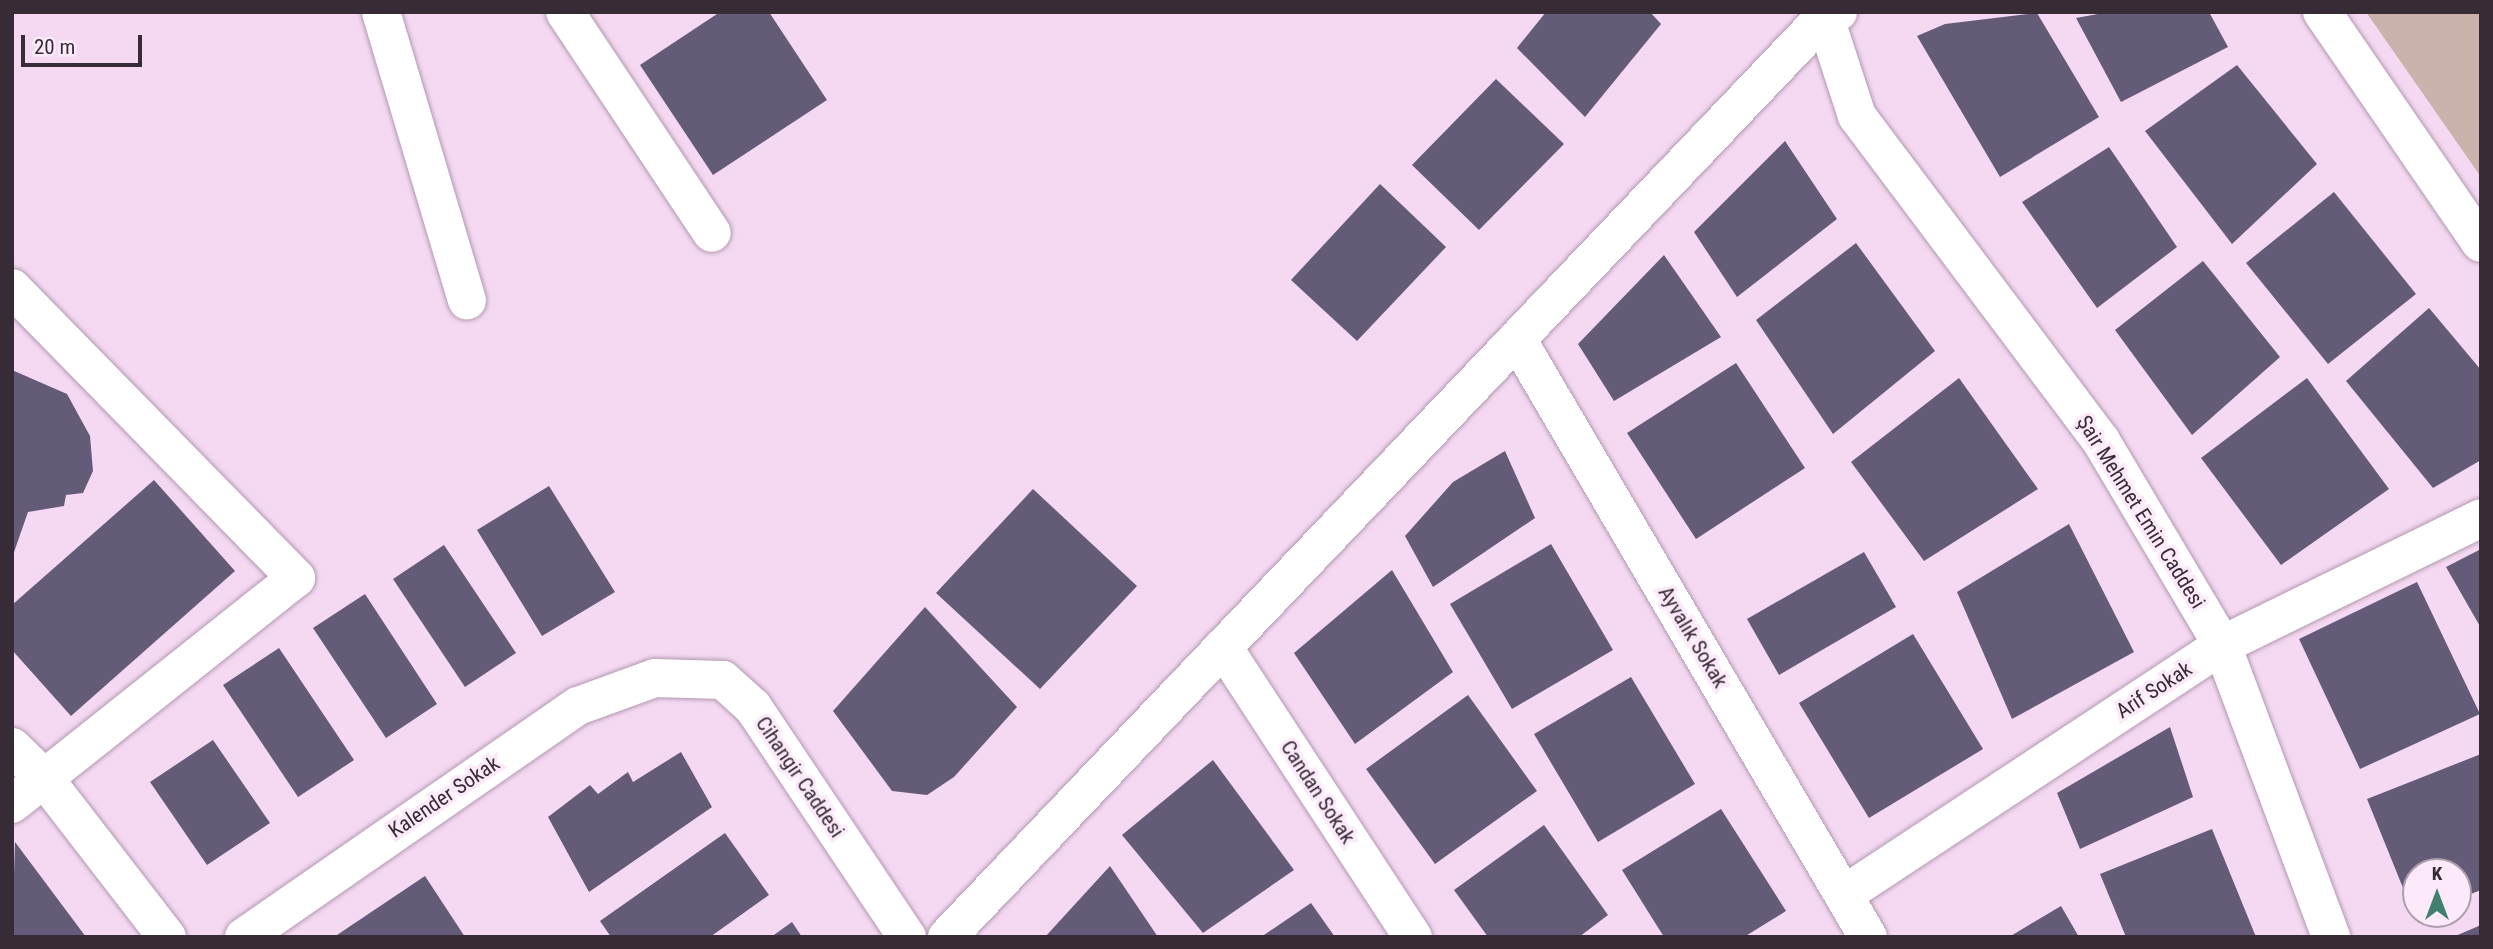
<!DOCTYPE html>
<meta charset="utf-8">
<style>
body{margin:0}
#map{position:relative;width:2493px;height:949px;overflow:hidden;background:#f5d9f3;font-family:"Roboto Condensed",sans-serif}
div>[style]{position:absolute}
.green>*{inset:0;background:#ccb2ad}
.building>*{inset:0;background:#635b78}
.roads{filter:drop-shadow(0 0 2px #b298b0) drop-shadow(0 0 2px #b298b0)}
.minor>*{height:38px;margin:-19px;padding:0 19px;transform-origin:19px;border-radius:19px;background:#fff}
span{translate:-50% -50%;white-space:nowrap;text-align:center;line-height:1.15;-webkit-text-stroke:7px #fceafa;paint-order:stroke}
.street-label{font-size:21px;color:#372c36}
.frame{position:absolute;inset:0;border:14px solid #372c36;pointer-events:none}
.north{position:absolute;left:2402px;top:858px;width:70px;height:70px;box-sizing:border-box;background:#fceafa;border:2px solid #ad9eac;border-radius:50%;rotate:0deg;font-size:19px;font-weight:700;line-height:28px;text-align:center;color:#372c36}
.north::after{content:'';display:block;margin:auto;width:24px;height:32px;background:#41806e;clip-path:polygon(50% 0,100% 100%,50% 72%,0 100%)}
.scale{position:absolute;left:21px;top:35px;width:121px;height:32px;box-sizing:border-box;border:4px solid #372c36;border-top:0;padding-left:9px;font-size:21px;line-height:24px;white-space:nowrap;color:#372c36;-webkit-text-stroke:5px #fceafa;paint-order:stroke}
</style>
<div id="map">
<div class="green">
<i style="clip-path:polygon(2366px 12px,2481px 12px,2481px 177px)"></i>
</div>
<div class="building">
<i style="clip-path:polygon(720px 12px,769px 12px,827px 100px,713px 175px,640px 65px)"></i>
<i style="clip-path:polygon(1546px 12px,1650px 12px,1661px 24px,1585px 117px,1517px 48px)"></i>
<i style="clip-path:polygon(2109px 12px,2209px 12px,2228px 47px,2121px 102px,2076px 18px)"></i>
<i style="clip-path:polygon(2037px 13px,2099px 117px,2000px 177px,1917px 36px,1945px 24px)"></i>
<i style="clip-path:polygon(2237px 65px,2317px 164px,2232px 244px,2145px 131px)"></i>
<i style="clip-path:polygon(1496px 79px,1564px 144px,1479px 230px,1412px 165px)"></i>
<i style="clip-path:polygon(1785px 141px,1837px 219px,1737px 297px,1694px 232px)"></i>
<i style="clip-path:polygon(2109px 147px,2177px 247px,2097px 308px,2022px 202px)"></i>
<i style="clip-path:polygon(1380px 184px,1446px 247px,1357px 341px,1291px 280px)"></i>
<i style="clip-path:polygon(2334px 192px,2416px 294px,2328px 364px,2246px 263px)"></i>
<i style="clip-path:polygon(1856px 243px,1935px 351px,1833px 434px,1756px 320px)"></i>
<i style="clip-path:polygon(1664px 255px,1721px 337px,1614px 401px,1578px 344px)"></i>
<i style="clip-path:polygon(2203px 261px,2280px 357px,2192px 435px,2115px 330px)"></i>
<i style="clip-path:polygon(2429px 308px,2481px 370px,2481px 460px,2433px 488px,2346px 381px)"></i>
<i style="clip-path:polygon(1736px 363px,1805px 468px,1696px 539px,1627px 433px)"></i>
<i style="clip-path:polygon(12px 370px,67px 394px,90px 436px,93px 471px,83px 493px,66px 495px,64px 506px,28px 512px,13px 555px)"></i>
<i style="clip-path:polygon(1959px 378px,2038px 489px,1924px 561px,1851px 462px)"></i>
<i style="clip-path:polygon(2307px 378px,2389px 489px,2281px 565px,2201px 458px)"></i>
<i style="clip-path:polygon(1505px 451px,1535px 518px,1433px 587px,1405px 536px,1453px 482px)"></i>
<i style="clip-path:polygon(154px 480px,235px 571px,71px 716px,12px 650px,12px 605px)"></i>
<i style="clip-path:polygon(549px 486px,615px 592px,542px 636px,477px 530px)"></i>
<i style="clip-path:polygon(1033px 489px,1137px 586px,1040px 689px,936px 593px)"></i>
<i style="clip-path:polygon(2069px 524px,2134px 652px,2012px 719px,1957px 592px)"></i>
<i style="clip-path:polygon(1551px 544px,1613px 650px,1512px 709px,1450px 604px)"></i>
<i style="clip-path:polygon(444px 545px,516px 653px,465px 687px,393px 579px)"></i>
<i style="clip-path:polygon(2481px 549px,2481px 628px,2446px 567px)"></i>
<i style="clip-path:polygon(1864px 552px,1896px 607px,1779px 675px,1747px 619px)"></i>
<i style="clip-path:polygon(1392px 570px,1453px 672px,1355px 744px,1294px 653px)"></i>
<i style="clip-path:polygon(2417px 582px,2480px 714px,2360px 769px,2299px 639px)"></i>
<i style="clip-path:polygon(365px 594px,437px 704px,386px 738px,313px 628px)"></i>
<i style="clip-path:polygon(925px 607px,1017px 707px,954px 777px,927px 795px,892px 791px,833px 711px)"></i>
<i style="clip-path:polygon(1913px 634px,1983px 749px,1869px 818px,1799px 703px)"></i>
<i style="clip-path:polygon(279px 648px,354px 760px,298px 797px,223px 685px)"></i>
<i style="clip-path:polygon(1631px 677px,1695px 784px,1598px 842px,1534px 734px)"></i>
<i style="clip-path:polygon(1468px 695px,1537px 791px,1435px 864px,1366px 769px)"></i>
<i style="clip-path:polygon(2170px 727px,2193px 797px,2080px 849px,2057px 793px)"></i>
<i style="clip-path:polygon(213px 740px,270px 823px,207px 865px,150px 782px)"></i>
<i style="clip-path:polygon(681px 752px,712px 807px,589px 892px,548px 817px,590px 785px,598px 794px,628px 772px,633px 782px)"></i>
<i style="clip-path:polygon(2481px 754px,2481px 890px,2458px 899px,2458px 872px,2416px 872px,2416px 920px,2367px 799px)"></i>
<i style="clip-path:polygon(1213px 760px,1294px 870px,1203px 933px,1122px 835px)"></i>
<i style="clip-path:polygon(1721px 809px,1786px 911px,1744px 937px,1664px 937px,1622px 870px)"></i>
<i style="clip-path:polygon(1544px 825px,1608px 915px,1579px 937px,1488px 937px,1454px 890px)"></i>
<i style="clip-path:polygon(2212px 829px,2256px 937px,2126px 937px,2100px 874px)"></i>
<i style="clip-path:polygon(725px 833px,769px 895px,710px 937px,611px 937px,600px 921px)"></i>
<i style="clip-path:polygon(15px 842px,86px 937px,12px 937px)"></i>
<i style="clip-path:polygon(1110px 866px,1158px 937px,1045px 937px)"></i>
<i style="clip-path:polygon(425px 876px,465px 937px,334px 937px)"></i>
<i style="clip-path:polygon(1311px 903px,1335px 937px,1261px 937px)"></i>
<i style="clip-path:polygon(2061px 906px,2079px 937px,2009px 937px)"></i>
<i style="clip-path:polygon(792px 922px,802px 937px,771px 937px)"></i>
<i style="clip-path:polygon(2481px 925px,2481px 937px,2453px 937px)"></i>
</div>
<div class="roads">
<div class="minor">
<i style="left:381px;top:12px;width:301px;rotate:73.4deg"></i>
<i style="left:565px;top:12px;width:265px;rotate:56.4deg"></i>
<i style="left:1823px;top:12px;width:109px;rotate:71.9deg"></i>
<i style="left:1857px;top:116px;width:406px;rotate:53.1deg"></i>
<i style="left:2101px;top:441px;width:237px;rotate:59.3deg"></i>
<i style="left:2222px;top:645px;width:312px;rotate:69.5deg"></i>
<i style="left:2322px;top:12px;width:280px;rotate:55.5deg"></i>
<i style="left:12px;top:288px;width:406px;rotate:45.6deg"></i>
<i style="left:296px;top:578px;width:363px;rotate:141.5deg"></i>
<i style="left:1517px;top:339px;width:693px;rotate:59.59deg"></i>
<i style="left:1223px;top:647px;width:347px;rotate:56.8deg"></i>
<i style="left:12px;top:747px;width:45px;rotate:44.1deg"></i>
<i style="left:44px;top:778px;width:201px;rotate:52.3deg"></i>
<i style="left:1845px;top:894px;width:452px;rotate:-33.4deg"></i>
<i style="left:2222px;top:645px;width:288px;rotate:-26.1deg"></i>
<i style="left:244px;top:937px;width:406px;rotate:-34.7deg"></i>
<i style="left:578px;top:706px;width:82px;rotate:-20deg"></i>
<i style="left:655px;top:678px;width:68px;rotate:1.7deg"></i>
<i style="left:723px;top:680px;width:40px;rotate:42deg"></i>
<i style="left:753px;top:707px;width:277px;rotate:56.2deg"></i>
<i style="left:947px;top:937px;width:1271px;rotate:-46.37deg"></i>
<i style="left:1824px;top:17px;width:15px;rotate:-20deg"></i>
</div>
</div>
<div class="street-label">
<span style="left:2141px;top:512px;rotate:58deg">Şair Mehmet Emin Caddesi</span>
<span style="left:1693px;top:637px;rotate:59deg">Ayvalık Sokak</span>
<span style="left:2154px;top:690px;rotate:-33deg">Arif Sokak</span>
<span style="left:800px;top:777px;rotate:56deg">Cihangir Caddesi</span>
<span style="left:1318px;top:792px;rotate:57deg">Candan Sokak</span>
<span style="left:444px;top:797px;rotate:-34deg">Kalender Sokak</span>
</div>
<div class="frame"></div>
<div class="north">K</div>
<div class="scale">20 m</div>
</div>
